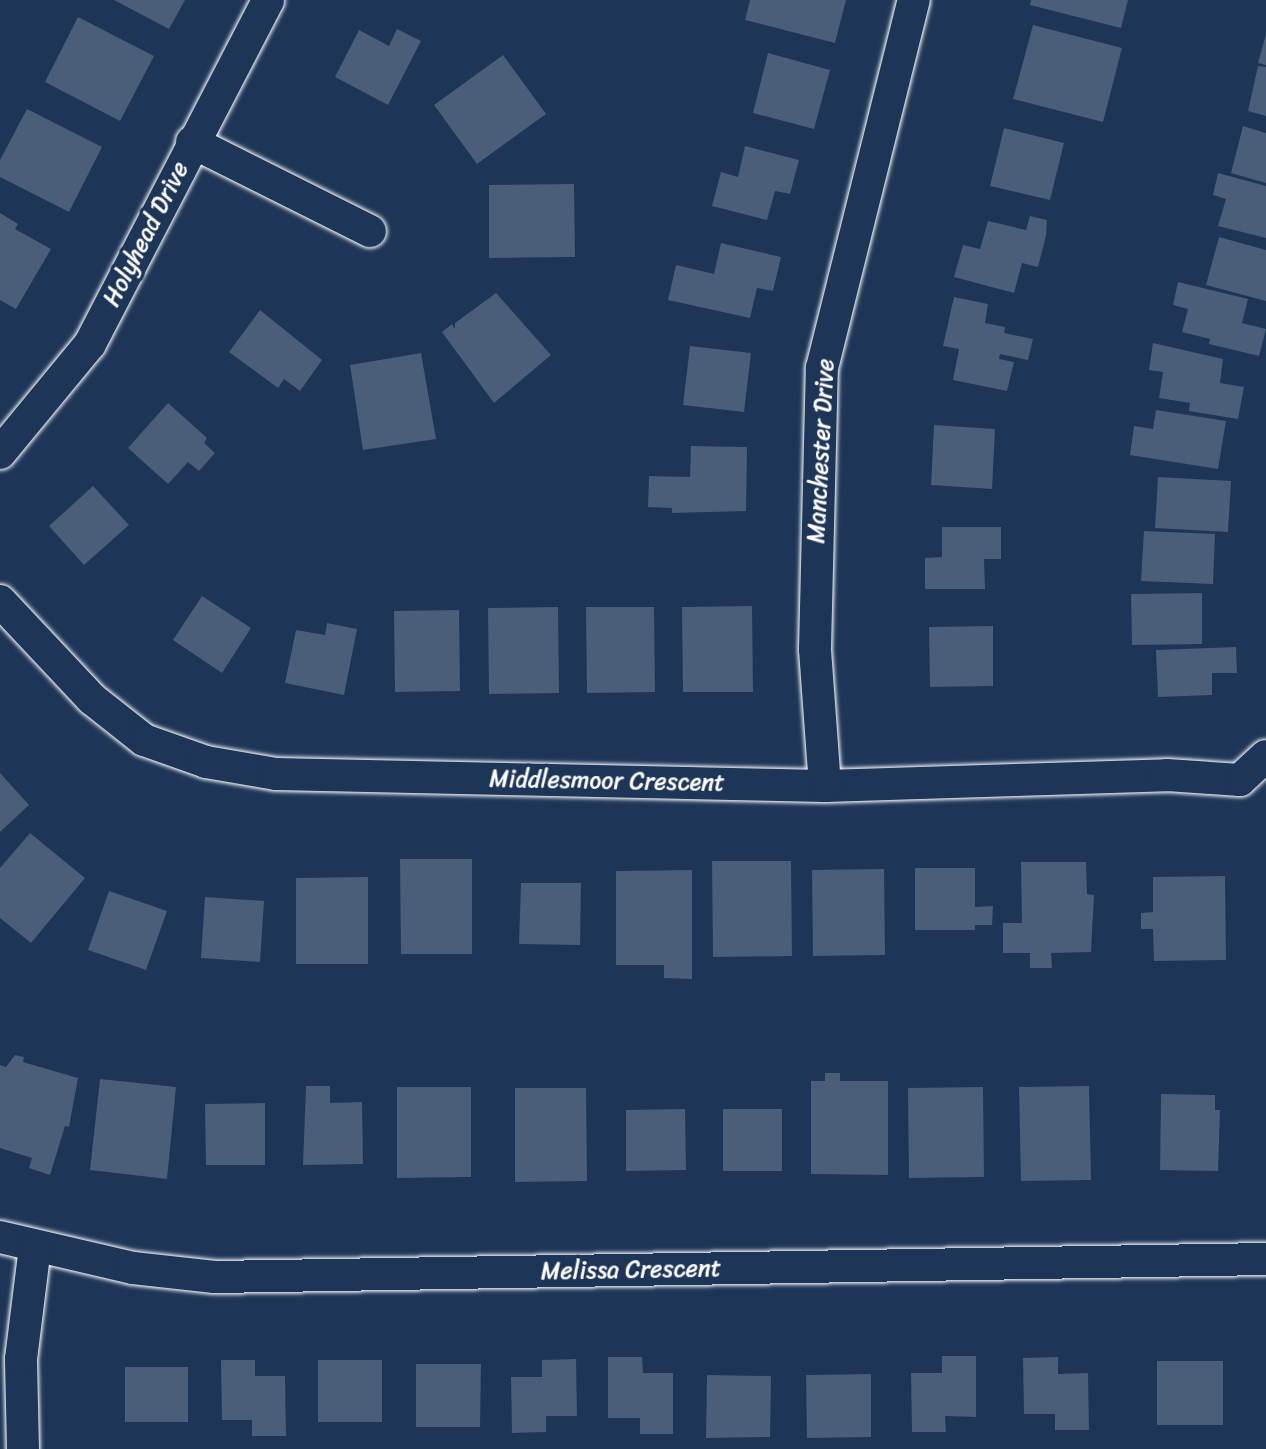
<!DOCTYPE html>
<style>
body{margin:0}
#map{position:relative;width:1266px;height:1449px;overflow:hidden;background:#1d3557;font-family:Sriracha,sans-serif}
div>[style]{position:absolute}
.building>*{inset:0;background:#4a5d79}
.roads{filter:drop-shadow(0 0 2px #fff) drop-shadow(0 0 2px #fff)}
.minor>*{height:32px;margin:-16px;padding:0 16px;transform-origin:16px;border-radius:16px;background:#1d3557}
span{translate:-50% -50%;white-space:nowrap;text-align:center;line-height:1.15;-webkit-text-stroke:7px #1d3557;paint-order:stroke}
.street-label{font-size:24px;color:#fff}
</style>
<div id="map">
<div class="building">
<i style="clip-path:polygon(114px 0,185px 0,169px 29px)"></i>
<i style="clip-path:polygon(750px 0,846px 0,835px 43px,745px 20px)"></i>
<i style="clip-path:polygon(1031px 0,1128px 0,1121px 28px,1030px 5px)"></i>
<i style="clip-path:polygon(78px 17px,154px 56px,120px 121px,45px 82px)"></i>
<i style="clip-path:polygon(1033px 25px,1122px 48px,1103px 122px,1013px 99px)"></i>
<i style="clip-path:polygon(397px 29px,421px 41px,388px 105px,335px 77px,359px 30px,389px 46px)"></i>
<i style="clip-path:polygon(1266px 34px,1266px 65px,1258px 63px)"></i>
<i style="clip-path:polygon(768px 53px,830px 70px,814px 129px,753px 113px)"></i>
<i style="clip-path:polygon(503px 55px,546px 114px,477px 164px,434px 105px)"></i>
<i style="clip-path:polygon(1258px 66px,1266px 67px,1266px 116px,1248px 111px)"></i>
<i style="clip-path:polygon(27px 109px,102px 147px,69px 212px,0 177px,0 160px)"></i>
<i style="clip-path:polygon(1243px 126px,1266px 133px,1266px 183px,1231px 173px)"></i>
<i style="clip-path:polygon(1004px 128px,1064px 143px,1050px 200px,990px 186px)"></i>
<i style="clip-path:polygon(745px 146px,799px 160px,790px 194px,775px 191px,767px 220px,712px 206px,721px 172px,738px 177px)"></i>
<i style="clip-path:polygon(1218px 173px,1266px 186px,1266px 238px,1218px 226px,1226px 199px,1213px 195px)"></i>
<i style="clip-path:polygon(574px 184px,575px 257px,489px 258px,489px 185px)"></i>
<i style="clip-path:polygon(0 213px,18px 224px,15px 229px,51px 249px,16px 309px,0 300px)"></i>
<i style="clip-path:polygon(1030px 216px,1047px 220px,1046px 236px,1038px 267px,1022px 263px,1014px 293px,954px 277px,963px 245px,980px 249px,988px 221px,1026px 230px)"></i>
<i style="clip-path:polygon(1219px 237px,1266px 250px,1266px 301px,1206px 285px)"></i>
<i style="clip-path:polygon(721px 243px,781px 257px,773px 291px,757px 288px,750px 318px,668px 300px,676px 265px,714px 274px)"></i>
<i style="clip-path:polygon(1178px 282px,1248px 299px,1242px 323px,1266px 329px,1259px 356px,1209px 344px,1210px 339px,1182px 332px,1188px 309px,1173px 305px)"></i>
<i style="clip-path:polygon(496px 293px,551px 355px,494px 403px,442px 332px,452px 324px,455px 329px,455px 323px)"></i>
<i style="clip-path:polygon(954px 297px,988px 304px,985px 323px,1005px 327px,1004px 333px,1033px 339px,1028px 360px,1000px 354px,999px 359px,1014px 362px,1007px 391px,953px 380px,959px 349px,943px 346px)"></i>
<i style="clip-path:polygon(260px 310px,322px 360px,300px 391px,284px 379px,278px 388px,229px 352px)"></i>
<i style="clip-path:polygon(1153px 343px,1223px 359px,1220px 383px,1244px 387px,1238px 419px,1189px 411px,1190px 403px,1159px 398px,1163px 372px,1149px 370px)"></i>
<i style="clip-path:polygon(690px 346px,751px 353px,744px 412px,683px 405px)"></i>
<i style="clip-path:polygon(421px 353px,436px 439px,363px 450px,350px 365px)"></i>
<i style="clip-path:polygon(168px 403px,207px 438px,204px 443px,215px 453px,199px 471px,188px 462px,168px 484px,128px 448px)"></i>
<i style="clip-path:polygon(1156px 410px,1226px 421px,1218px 469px,1130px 455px,1134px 426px,1153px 429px)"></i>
<i style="clip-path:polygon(934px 425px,995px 429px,992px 489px,931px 485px)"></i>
<i style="clip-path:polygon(691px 446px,747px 447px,746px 511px,672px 513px,672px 508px,648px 507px,649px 476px,690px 477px)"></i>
<i style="clip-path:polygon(1158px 477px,1231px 481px,1228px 532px,1155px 528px)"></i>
<i style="clip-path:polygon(93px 486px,129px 525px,84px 565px,49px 526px)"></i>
<i style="clip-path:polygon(942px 527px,1001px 527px,1001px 559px,984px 559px,985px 589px,925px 589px,925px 558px,942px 557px)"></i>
<i style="clip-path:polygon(1144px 531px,1215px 534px,1213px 584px,1141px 581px)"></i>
<i style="clip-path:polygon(1202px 593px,1202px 644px,1132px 645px,1131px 594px)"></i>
<i style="clip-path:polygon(202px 596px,251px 628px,222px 673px,173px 640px)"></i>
<i style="clip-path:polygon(752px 606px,753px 692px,683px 692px,682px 607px)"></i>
<i style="clip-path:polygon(558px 607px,559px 693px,489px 694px,488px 608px)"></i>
<i style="clip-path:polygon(586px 607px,654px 607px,655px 692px,587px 693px)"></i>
<i style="clip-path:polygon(459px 610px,460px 691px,395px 692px,394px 611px)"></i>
<i style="clip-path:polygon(327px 623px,357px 629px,344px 695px,285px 683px,296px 630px,325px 635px)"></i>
<i style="clip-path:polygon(993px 626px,993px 686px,930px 687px,929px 627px)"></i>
<i style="clip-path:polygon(1236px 647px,1237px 673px,1212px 673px,1212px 695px,1158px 697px,1156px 650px)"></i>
<i style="clip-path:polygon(0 773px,29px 805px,0 832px)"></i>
<i style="clip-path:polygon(30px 833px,85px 878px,31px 943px,0 918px,0 868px)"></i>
<i style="clip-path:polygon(400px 859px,472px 859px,472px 954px,401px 954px)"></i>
<i style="clip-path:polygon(712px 861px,791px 861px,792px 956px,713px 957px)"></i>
<i style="clip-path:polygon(1021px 862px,1086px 862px,1087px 894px,1094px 895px,1091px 952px,1051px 953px,1052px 968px,1030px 968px,1030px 953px,1003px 953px,1003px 923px,1022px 923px)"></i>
<i style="clip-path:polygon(915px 868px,975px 868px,975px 907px,993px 906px,992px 925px,975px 925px,975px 930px,915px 930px)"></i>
<i style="clip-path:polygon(884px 869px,885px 955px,813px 956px,812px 870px)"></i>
<i style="clip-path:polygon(692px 870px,692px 979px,664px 978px,664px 965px,616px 965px,616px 871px)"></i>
<i style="clip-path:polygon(1225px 876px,1226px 960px,1154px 961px,1153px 929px,1141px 929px,1141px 913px,1153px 912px,1153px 877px)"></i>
<i style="clip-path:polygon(368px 877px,368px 964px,296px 964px,296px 878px)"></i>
<i style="clip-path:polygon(521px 883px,581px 883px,580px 945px,519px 944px)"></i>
<i style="clip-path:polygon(109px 891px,167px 911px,146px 970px,88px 950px)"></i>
<i style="clip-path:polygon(205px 897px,264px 901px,260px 962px,201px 958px)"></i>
<i style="clip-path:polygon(15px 1055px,24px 1057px,23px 1062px,78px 1078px,69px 1127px,65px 1126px,50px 1175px,29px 1168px,32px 1158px,0 1148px,0 1065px,6px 1067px)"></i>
<i style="clip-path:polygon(825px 1073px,840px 1073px,840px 1081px,888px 1081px,888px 1175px,811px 1174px,811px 1081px,825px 1081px)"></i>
<i style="clip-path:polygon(100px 1079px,176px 1087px,167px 1179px,90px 1170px)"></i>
<i style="clip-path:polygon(306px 1086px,330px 1086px,330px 1103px,362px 1102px,363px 1164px,303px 1165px)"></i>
<i style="clip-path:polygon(1089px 1086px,1091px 1180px,1021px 1181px,1019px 1087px)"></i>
<i style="clip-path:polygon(397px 1087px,471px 1087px,471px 1177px,397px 1178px)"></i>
<i style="clip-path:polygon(983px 1087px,984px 1177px,909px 1178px,908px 1088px)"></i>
<i style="clip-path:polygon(515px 1088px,586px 1088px,587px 1181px,515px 1182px)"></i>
<i style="clip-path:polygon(1161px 1094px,1215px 1095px,1215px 1110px,1220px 1110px,1218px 1171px,1160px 1170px)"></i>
<i style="clip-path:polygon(265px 1103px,265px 1165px,206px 1165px,205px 1104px)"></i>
<i style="clip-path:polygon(685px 1109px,686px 1170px,626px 1171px,626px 1110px)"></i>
<i style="clip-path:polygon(723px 1109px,782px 1109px,782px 1171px,723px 1171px)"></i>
<i style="clip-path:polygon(942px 1356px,976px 1356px,976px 1417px,945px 1416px,946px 1432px,912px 1432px,911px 1373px,942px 1373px)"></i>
<i style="clip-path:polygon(608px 1357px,642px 1357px,643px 1373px,673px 1373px,673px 1434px,640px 1434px,640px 1418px,608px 1418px)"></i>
<i style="clip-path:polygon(1058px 1357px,1058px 1374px,1088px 1373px,1089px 1430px,1055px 1430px,1055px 1414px,1024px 1414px,1023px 1358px)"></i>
<i style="clip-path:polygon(576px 1359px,577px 1416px,546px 1416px,546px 1432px,512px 1433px,511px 1377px,542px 1377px,542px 1360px)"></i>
<i style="clip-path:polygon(221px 1360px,255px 1360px,255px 1376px,285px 1376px,286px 1436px,252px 1436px,252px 1420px,222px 1420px)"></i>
<i style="clip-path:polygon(318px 1360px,382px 1360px,382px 1422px,318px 1422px)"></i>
<i style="clip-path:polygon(1157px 1361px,1223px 1361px,1223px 1425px,1157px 1425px)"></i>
<i style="clip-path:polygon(416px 1364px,481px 1364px,480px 1427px,416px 1427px)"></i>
<i style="clip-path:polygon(125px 1367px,188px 1367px,188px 1422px,125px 1422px)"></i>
<i style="clip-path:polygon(871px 1374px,871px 1437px,807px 1438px,806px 1375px)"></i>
<i style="clip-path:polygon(707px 1375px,771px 1376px,770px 1437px,706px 1438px)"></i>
</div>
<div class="roads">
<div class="minor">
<i style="left:192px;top:142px;width:199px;rotate:26.6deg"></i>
<i style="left:0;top:453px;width:141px;rotate:-50.5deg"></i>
<i style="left:90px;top:344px;width:387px;rotate:-62.6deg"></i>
<i style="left:0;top:601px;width:134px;rotate:46.8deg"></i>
<i style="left:92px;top:699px;width:66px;rotate:38.3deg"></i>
<i style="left:144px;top:740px;width:66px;rotate:19.5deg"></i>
<i style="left:206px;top:762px;width:71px;rotate:9.7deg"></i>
<i style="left:276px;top:774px;width:549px;rotate:1.25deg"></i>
<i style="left:825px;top:786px;width:342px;rotate:-1.8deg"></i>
<i style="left:1167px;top:775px;width:73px;rotate:3.9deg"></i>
<i style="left:1240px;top:780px;width:35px;rotate:-43deg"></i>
<i style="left:825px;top:786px;width:137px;rotate:-94.2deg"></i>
<i style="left:815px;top:649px;width:281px;rotate:-88.6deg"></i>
<i style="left:822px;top:368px;width:379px;rotate:-76deg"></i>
<i style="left:0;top:1237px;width:137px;rotate:13.1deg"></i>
<i style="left:133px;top:1268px;width:82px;rotate:6.3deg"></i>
<i style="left:215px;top:1277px;width:1051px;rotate:-0.98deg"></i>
<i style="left:23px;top:1449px;width:90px;rotate:-91.3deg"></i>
<i style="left:21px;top:1359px;width:113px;rotate:-82.9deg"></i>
</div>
</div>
<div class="street-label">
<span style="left:146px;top:234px;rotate:-63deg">Holyhead Drive</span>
<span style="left:821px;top:451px;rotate:-87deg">Manchester Drive</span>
<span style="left:607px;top:781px;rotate:1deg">Middlesmoor Crescent</span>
<span style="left:631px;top:1270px;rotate:-1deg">Melissa Crescent</span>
</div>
</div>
